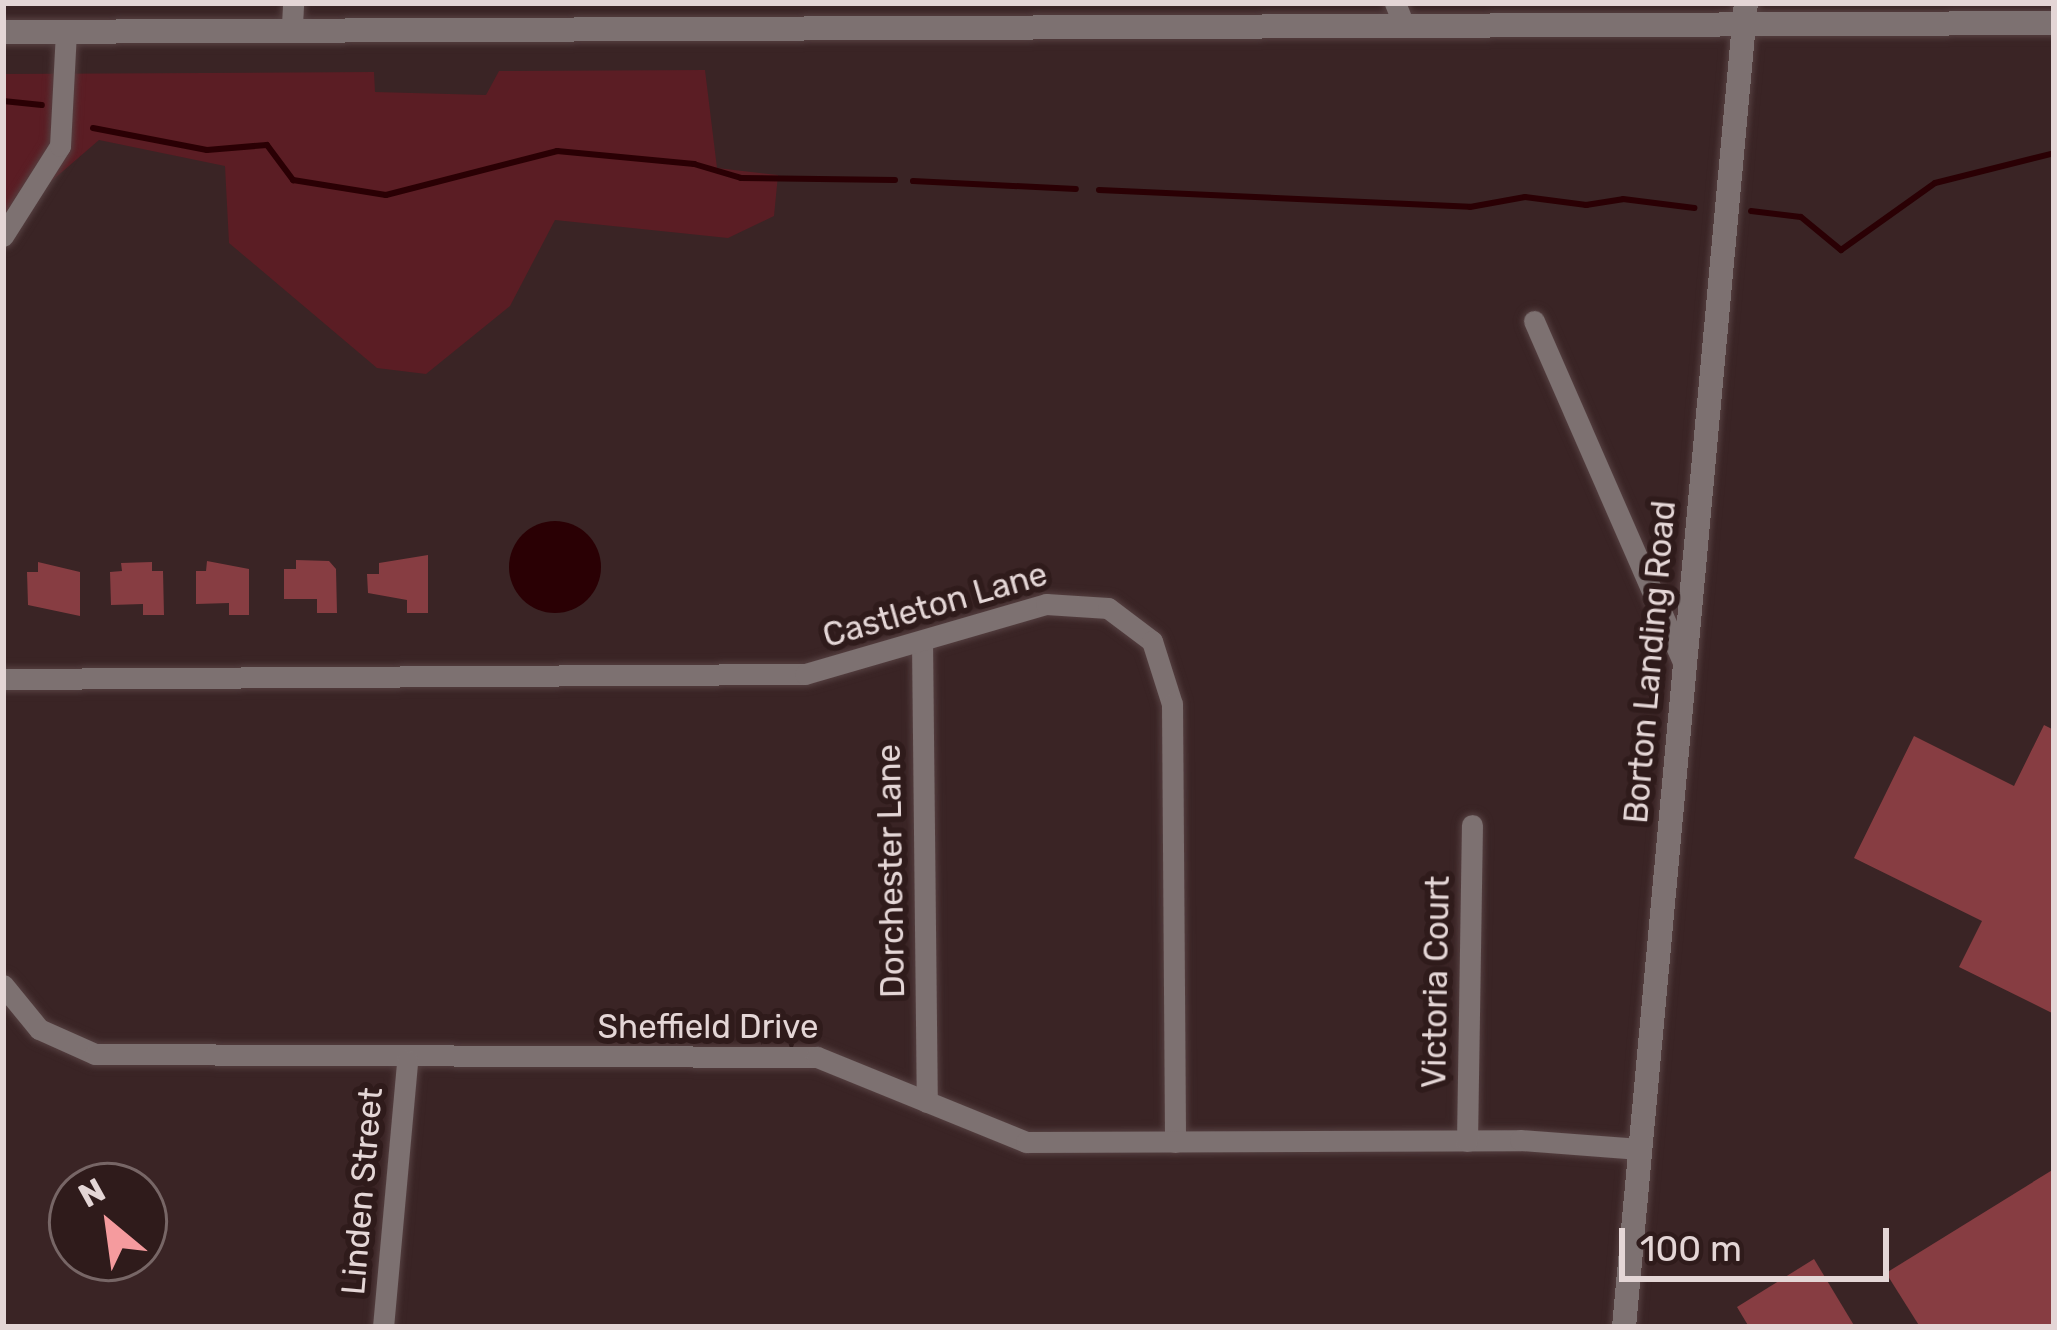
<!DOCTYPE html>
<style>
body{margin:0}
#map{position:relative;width:2057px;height:1330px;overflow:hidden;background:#3a2425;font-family:Rubik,sans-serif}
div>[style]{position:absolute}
.green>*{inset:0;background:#5b1d24}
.water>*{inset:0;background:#2a0004}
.round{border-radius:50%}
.stream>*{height:6px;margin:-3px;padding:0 3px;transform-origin:3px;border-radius:3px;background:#2a0004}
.building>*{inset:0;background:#873d42}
.roads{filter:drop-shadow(0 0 3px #554041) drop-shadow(0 0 3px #554041)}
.minor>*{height:21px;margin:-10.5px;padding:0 10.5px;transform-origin:10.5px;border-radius:10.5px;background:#7d7171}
.tertiary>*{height:24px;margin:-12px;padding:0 12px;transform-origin:12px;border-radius:12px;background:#7d7171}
span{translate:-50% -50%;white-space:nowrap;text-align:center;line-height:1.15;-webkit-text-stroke:12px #2f1b1b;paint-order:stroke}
.street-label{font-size:33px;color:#e4d6d6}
.frame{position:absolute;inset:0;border:6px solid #e4d6d6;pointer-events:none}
.north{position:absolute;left:48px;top:1162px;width:120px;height:120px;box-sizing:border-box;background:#2f1b1b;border:3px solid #766;border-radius:50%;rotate:331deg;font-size:33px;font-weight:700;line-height:48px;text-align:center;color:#e4d6d6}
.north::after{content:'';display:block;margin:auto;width:42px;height:54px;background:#f59b9e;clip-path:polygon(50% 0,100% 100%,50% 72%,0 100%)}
.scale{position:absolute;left:1619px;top:1228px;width:270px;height:54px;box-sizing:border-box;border:6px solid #e4d6d6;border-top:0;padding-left:15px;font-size:36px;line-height:42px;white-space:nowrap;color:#e4d6d6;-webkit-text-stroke:9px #2f1b1b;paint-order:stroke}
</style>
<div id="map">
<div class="green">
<i style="clip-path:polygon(705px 70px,717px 168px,778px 175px,774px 216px,728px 238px,555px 220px,510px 306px,426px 374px,377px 368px,229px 243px,225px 166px,99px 140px,3px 223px,3px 74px,374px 72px,375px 92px,486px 95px,499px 71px)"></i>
</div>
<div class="water">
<i class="round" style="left:509px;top:521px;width:92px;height:92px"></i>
</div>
<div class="stream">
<i style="left:3px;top:101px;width:39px;rotate:6deg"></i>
<i style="left:93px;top:128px;width:116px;rotate:10.9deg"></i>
<i style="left:207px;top:150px;width:60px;rotate:-4.8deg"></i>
<i style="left:267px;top:145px;width:44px;rotate:53.4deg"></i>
<i style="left:293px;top:180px;width:94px;rotate:9.2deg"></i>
<i style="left:386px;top:195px;width:177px;rotate:-14.4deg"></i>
<i style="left:557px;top:151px;width:138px;rotate:5.4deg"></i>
<i style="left:694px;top:164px;width:49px;rotate:16.6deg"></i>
<i style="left:741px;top:178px;width:154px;rotate:0.7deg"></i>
<i style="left:913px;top:181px;width:163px;rotate:2.8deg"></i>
<i style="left:1099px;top:190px;width:371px;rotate:2.6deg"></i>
<i style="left:1470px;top:207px;width:56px;rotate:-10.3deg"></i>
<i style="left:1525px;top:197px;width:62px;rotate:7.5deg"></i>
<i style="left:1586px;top:205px;width:37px;rotate:-9deg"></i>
<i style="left:1623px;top:199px;width:72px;rotate:7.2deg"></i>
<i style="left:1751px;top:211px;width:50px;rotate:6.8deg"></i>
<i style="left:1801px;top:217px;width:52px;rotate:39.5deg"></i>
<i style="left:1841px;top:250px;width:115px;rotate:-35.5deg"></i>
<i style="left:1935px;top:183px;width:123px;rotate:-14.1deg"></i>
</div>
<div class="building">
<i style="clip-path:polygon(428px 555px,428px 613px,407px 613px,407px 600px,368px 593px,367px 574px,379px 574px,379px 563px)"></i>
<i style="clip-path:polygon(296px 560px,329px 561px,336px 569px,337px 613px,317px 613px,317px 599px,284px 599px,284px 569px,296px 569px)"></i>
<i style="clip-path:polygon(207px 561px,249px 569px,249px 615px,229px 615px,229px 603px,196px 604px,196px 571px,206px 571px)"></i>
<i style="clip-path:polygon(38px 562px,80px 572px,80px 616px,28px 605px,27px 572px,38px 572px)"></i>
<i style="clip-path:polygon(152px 562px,152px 571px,163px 571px,164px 615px,143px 615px,143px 604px,111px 605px,110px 572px,122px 571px,121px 563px)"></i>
<i style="clip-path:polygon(2044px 725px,2054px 730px,2054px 1014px,1959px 967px,1982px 921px,1854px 858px,1914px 736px,2014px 786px)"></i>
<i style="clip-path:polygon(2054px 1169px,2054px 1327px,1920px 1327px,1886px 1273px)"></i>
<i style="clip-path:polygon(1814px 1259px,1855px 1327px,1749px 1327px,1737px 1307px)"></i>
</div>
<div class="roads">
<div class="minor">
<i style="left:1395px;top:3px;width:22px;rotate:68deg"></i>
<i style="left:292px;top:25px;width:22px;rotate:-87deg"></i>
<i style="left:3px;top:236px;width:107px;rotate:-57.7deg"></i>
<i style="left:60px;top:146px;width:114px;rotate:-87deg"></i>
<i style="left:1534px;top:321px;width:369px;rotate:66.4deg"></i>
<i style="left:922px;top:641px;width:461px;rotate:89.4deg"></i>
<i style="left:3px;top:679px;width:802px;rotate:-0.36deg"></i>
<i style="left:805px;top:674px;width:251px;rotate:-16.2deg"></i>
<i style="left:1046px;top:604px;width:62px;rotate:3.7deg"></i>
<i style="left:1108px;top:608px;width:55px;rotate:36.9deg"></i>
<i style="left:1152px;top:641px;width:66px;rotate:72.4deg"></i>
<i style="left:1172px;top:704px;width:438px;rotate:89.6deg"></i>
<i style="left:3px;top:985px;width:57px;rotate:50.7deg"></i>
<i style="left:39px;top:1029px;width:61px;rotate:24.1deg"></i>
<i style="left:95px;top:1054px;width:722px;rotate:0.24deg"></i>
<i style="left:817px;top:1057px;width:226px;rotate:22.1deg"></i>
<i style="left:1026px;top:1142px;width:494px;rotate:-0.2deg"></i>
<i style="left:1520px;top:1140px;width:120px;rotate:4.3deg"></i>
<i style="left:1467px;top:1141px;width:316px;rotate:-89.1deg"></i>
<i style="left:383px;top:1327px;width:267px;rotate:-84.8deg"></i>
</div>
<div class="tertiary">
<i style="left:3px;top:32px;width:2051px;rotate:-0.25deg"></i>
<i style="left:1624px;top:1327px;width:1330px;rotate:-84.74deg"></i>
</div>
</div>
<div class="street-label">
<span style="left:935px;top:605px;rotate:-16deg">Castleton Lane</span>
<span style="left:1650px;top:662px;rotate:-85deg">Borton Landing Road</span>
<span style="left:891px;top:871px;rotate:-91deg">Dorchester Lane</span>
<span style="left:1436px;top:982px;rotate:-89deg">Victoria Court</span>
<span style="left:708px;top:1027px">Sheffield Drive</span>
<span style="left:362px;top:1191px;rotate:-85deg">Linden Street</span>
</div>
<div class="frame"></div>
<div class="north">N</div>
<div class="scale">100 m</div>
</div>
